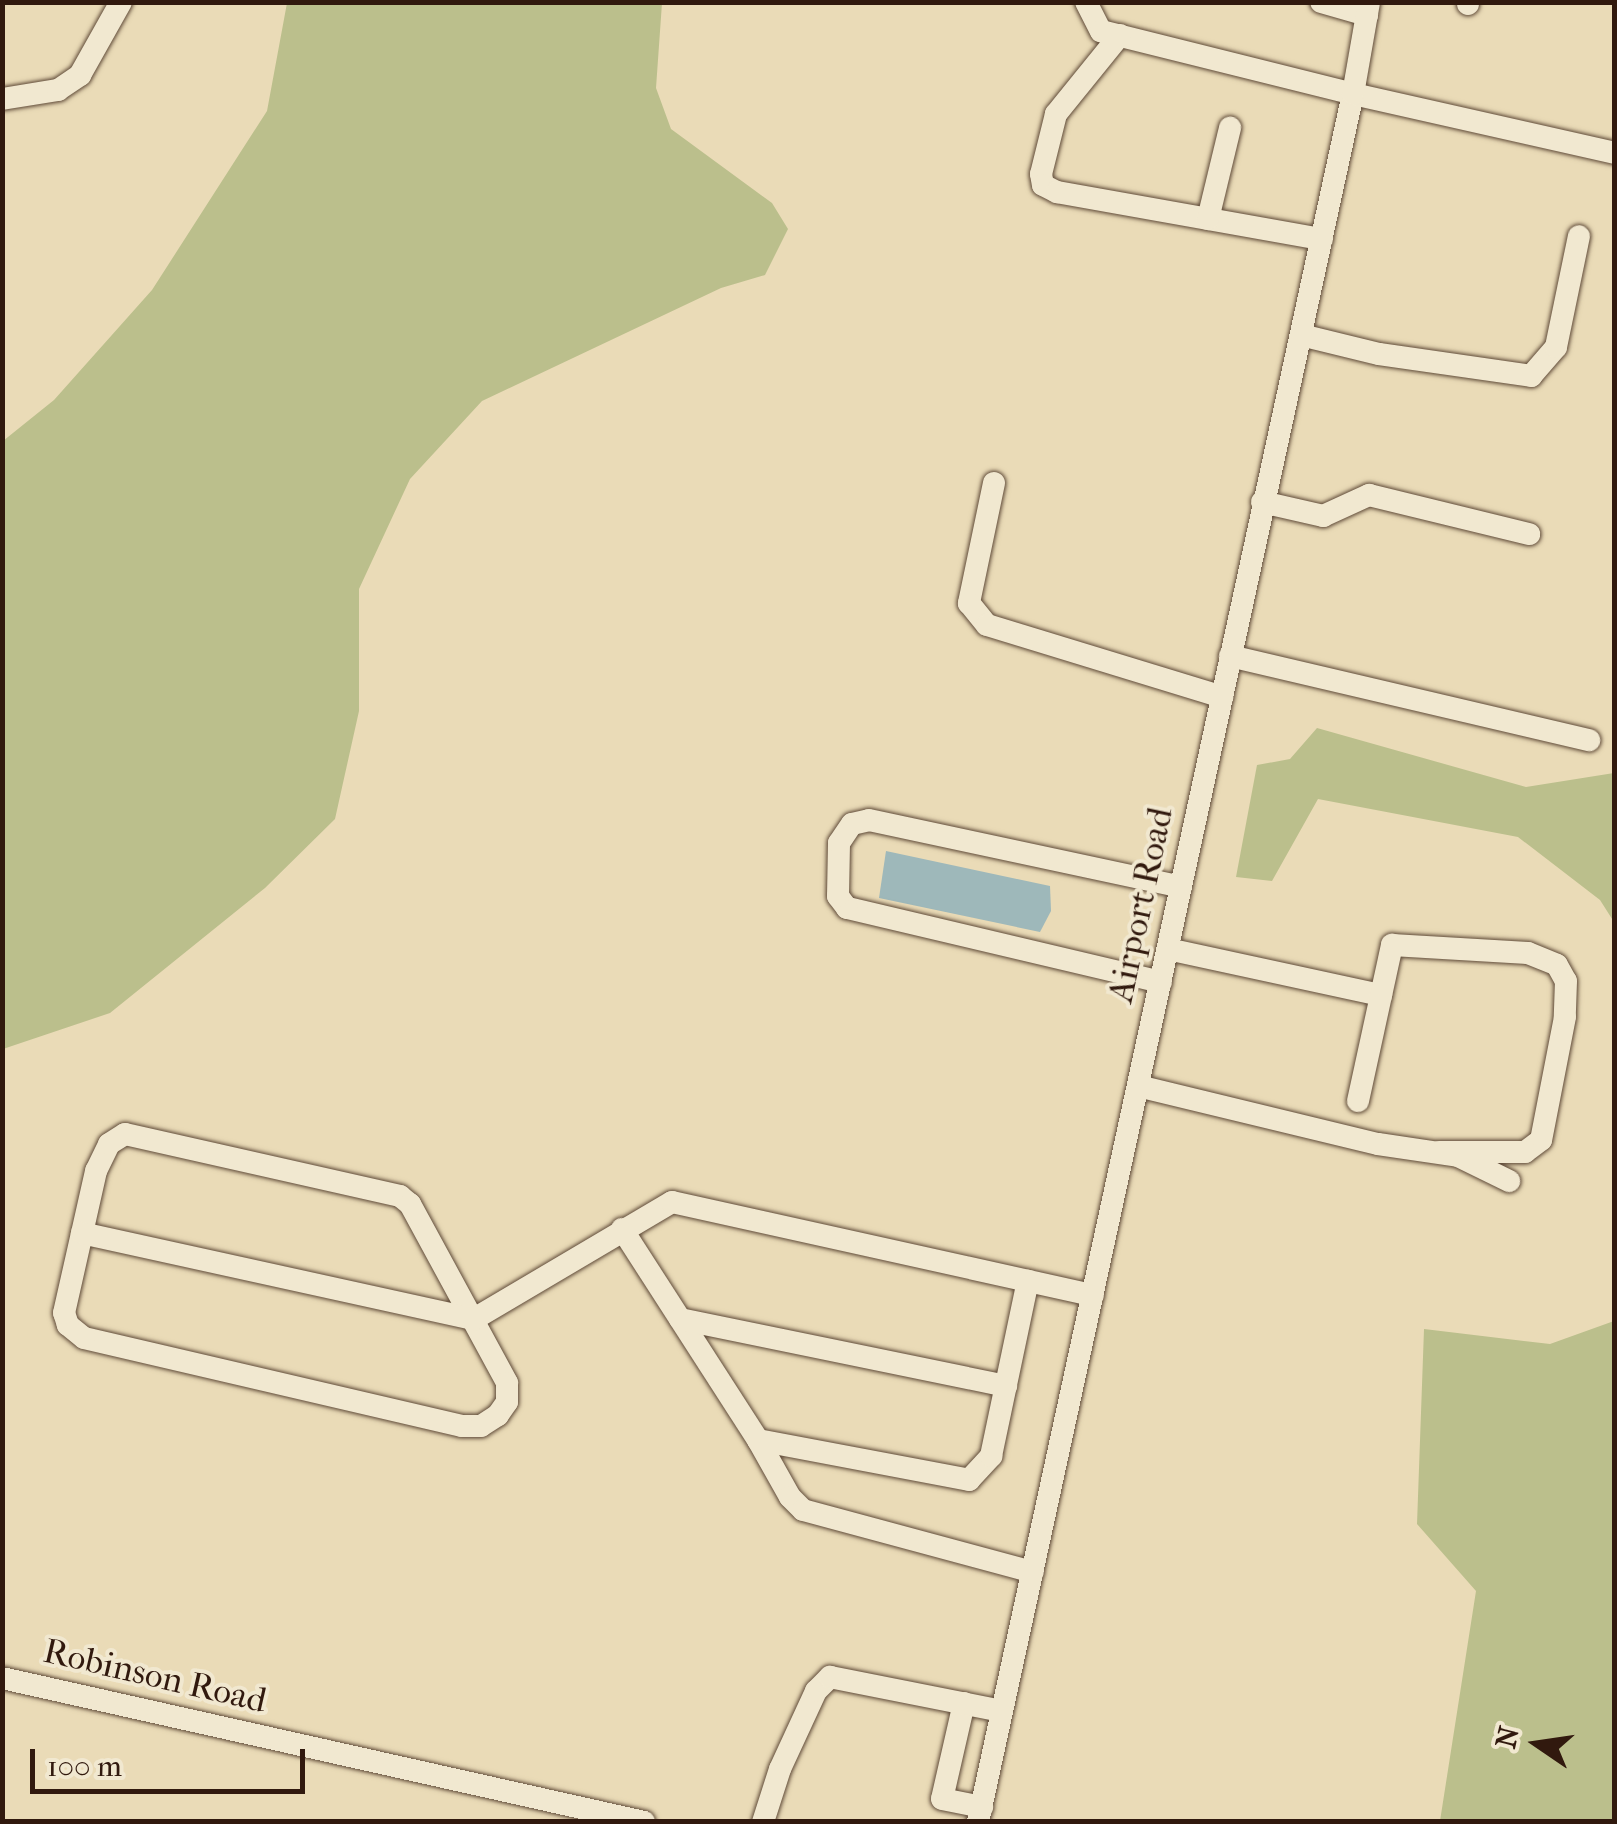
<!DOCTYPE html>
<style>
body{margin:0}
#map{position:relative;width:1617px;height:1824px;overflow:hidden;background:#eadbb7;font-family:"IM FELL French Canon",serif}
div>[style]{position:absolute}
.green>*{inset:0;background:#bbbf8c}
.water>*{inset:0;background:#9eb8ba}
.roads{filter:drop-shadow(0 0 2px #5f4a38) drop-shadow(0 0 2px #5f4a38)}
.minor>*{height:22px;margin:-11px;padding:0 11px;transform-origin:11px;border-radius:11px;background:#f1e8d0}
span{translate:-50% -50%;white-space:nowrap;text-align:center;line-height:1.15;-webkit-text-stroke:8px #f1e8d0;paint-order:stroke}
.street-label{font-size:35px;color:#31190e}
.frame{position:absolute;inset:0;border:5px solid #31190e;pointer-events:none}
.north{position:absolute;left:1487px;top:1694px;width:100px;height:100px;-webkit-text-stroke:8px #f1e8d0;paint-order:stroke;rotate:283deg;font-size:28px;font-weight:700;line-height:40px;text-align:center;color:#31190e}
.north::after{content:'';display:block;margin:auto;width:35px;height:45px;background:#31190e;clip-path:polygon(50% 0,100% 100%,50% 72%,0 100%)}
.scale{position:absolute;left:30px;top:1749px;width:275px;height:45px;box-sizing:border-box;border:5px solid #31190e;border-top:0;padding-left:12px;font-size:30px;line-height:35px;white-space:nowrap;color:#31190e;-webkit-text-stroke:8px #f1e8d0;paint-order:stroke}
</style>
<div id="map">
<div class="green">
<i style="clip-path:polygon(287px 3px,662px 3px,656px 88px,671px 129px,772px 203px,788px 229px,765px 275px,721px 288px,482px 401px,410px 479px,359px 589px,359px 711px,335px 819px,265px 888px,110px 1013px,3px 1049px,3px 441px,54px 400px,152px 290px,267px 111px)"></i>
<i style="clip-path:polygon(1317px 728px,1526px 787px,1614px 773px,1614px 922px,1600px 900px,1518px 837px,1318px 799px,1272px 881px,1236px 877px,1257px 765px,1290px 759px)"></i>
<i style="clip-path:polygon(1614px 1321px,1614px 1821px,1440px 1821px,1476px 1591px,1417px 1524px,1424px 1329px,1550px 1344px)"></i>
</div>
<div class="water">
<i style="clip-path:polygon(886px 851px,1050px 886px,1051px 911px,1040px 932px,879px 898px)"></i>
</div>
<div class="roads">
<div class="minor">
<i style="left:1086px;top:2px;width:33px;rotate:63deg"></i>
<i style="left:1101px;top:31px;width:260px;rotate:14deg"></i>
<i style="left:1353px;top:94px;width:268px;rotate:12.7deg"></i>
<i style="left:1321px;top:2px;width:48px;rotate:15.8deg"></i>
<i style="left:1468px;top:4px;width:2px;rotate:-90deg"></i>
<i style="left:1120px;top:35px;width:102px;rotate:129deg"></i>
<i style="left:1056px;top:114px;width:62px;rotate:104deg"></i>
<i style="left:1041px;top:174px;width:11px;rotate:80deg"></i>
<i style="left:1043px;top:185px;width:16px;rotate:27deg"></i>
<i style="left:1057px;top:192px;width:269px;rotate:10.1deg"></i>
<i style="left:2px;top:99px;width:57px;rotate:-9.1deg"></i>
<i style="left:58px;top:90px;width:27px;rotate:-34deg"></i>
<i style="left:80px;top:75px;width:84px;rotate:-60.7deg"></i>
<i style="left:1208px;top:219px;width:94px;rotate:-76.4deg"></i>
<i style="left:1301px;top:335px;width:80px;rotate:13.7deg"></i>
<i style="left:1379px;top:354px;width:154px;rotate:8.2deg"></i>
<i style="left:1531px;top:376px;width:38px;rotate:-49deg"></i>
<i style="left:1556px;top:347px;width:113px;rotate:-78.3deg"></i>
<i style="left:994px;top:483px;width:123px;rotate:101.8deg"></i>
<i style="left:969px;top:603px;width:28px;rotate:51deg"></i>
<i style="left:987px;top:625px;width:246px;rotate:17deg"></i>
<i style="left:1262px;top:502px;width:63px;rotate:12.9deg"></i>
<i style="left:1323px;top:516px;width:51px;rotate:-24.5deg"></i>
<i style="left:1369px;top:495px;width:165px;rotate:13.7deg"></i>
<i style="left:1230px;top:656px;width:369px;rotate:13.2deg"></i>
<i style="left:1168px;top:949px;width:218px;rotate:12.2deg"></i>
<i style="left:1161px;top:982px;width:323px;rotate:-166.7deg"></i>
<i style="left:847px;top:908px;width:15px;rotate:-127deg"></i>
<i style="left:838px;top:896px;width:53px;rotate:-88.9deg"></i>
<i style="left:839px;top:843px;width:23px;rotate:-56deg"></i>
<i style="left:852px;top:824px;width:17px;rotate:-13deg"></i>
<i style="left:869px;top:820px;width:319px;rotate:12.1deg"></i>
<i style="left:1138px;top:1086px;width:247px;rotate:13.6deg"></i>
<i style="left:1378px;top:1144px;width:81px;rotate:8.5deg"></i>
<i style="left:1458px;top:1156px;width:57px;rotate:26.1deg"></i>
<i style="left:1358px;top:1101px;width:160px;rotate:-77.7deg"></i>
<i style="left:1392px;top:945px;width:136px;rotate:3.4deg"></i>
<i style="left:1528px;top:953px;width:31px;rotate:22deg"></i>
<i style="left:1557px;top:965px;width:18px;rotate:61deg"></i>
<i style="left:1566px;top:981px;width:36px;rotate:92deg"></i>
<i style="left:1565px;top:1017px;width:125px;rotate:101deg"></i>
<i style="left:1541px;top:1140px;width:20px;rotate:143deg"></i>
<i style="left:1525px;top:1152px;width:86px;rotate:180deg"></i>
<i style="left:125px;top:1134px;width:282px;rotate:12.7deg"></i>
<i style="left:400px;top:1196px;width:13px;rotate:39deg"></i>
<i style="left:410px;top:1204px;width:204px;rotate:61.5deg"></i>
<i style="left:507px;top:1383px;width:19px;rotate:90deg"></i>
<i style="left:507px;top:1402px;width:16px;rotate:125deg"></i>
<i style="left:498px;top:1415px;width:20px;rotate:147deg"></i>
<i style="left:481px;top:1426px;width:19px;rotate:180deg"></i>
<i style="left:462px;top:1426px;width:388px;rotate:-166.9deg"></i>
<i style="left:84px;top:1338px;width:21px;rotate:-141deg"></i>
<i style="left:68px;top:1325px;width:13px;rotate:-108deg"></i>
<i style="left:64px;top:1313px;width:146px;rotate:-77.3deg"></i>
<i style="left:96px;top:1171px;width:30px;rotate:-64deg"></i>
<i style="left:109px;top:1144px;width:19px;rotate:-32deg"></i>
<i style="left:622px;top:1229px;width:251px;rotate:57.2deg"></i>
<i style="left:758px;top:1440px;width:215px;rotate:10.7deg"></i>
<i style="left:969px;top:1480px;width:33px;rotate:-47deg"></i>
<i style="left:991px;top:1456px;width:179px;rotate:-78.1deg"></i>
<i style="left:82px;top:1233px;width:401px;rotate:12.4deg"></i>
<i style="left:474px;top:1319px;width:230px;rotate:-30.6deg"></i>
<i style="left:672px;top:1202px;width:431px;rotate:12.5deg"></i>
<i style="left:680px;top:1319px;width:333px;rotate:11.6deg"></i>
<i style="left:758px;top:1440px;width:65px;rotate:60.7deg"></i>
<i style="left:790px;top:1497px;width:18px;rotate:45deg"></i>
<i style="left:803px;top:1510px;width:238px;rotate:15.1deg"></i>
<i style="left:2px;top:1678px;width:658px;rotate:12.64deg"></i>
<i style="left:964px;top:1703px;width:98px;rotate:102.9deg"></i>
<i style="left:942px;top:1799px;width:41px;rotate:11.3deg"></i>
<i style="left:763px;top:1822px;width:56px;rotate:-72.2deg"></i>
<i style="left:780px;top:1769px;width:86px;rotate:-65.2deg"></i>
<i style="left:816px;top:1691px;width:20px;rotate:-45deg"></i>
<i style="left:830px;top:1677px;width:175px;rotate:11.2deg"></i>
<i style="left:978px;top:1822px;width:1768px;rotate:-77.76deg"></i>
<i style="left:1353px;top:94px;width:93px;rotate:-80.1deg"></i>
</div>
</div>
<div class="street-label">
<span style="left:1141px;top:905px;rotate:-78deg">Airport Road</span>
<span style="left:155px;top:1676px;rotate:13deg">Robinson Road</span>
</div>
<div class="frame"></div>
<div class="north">N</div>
<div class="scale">100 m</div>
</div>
